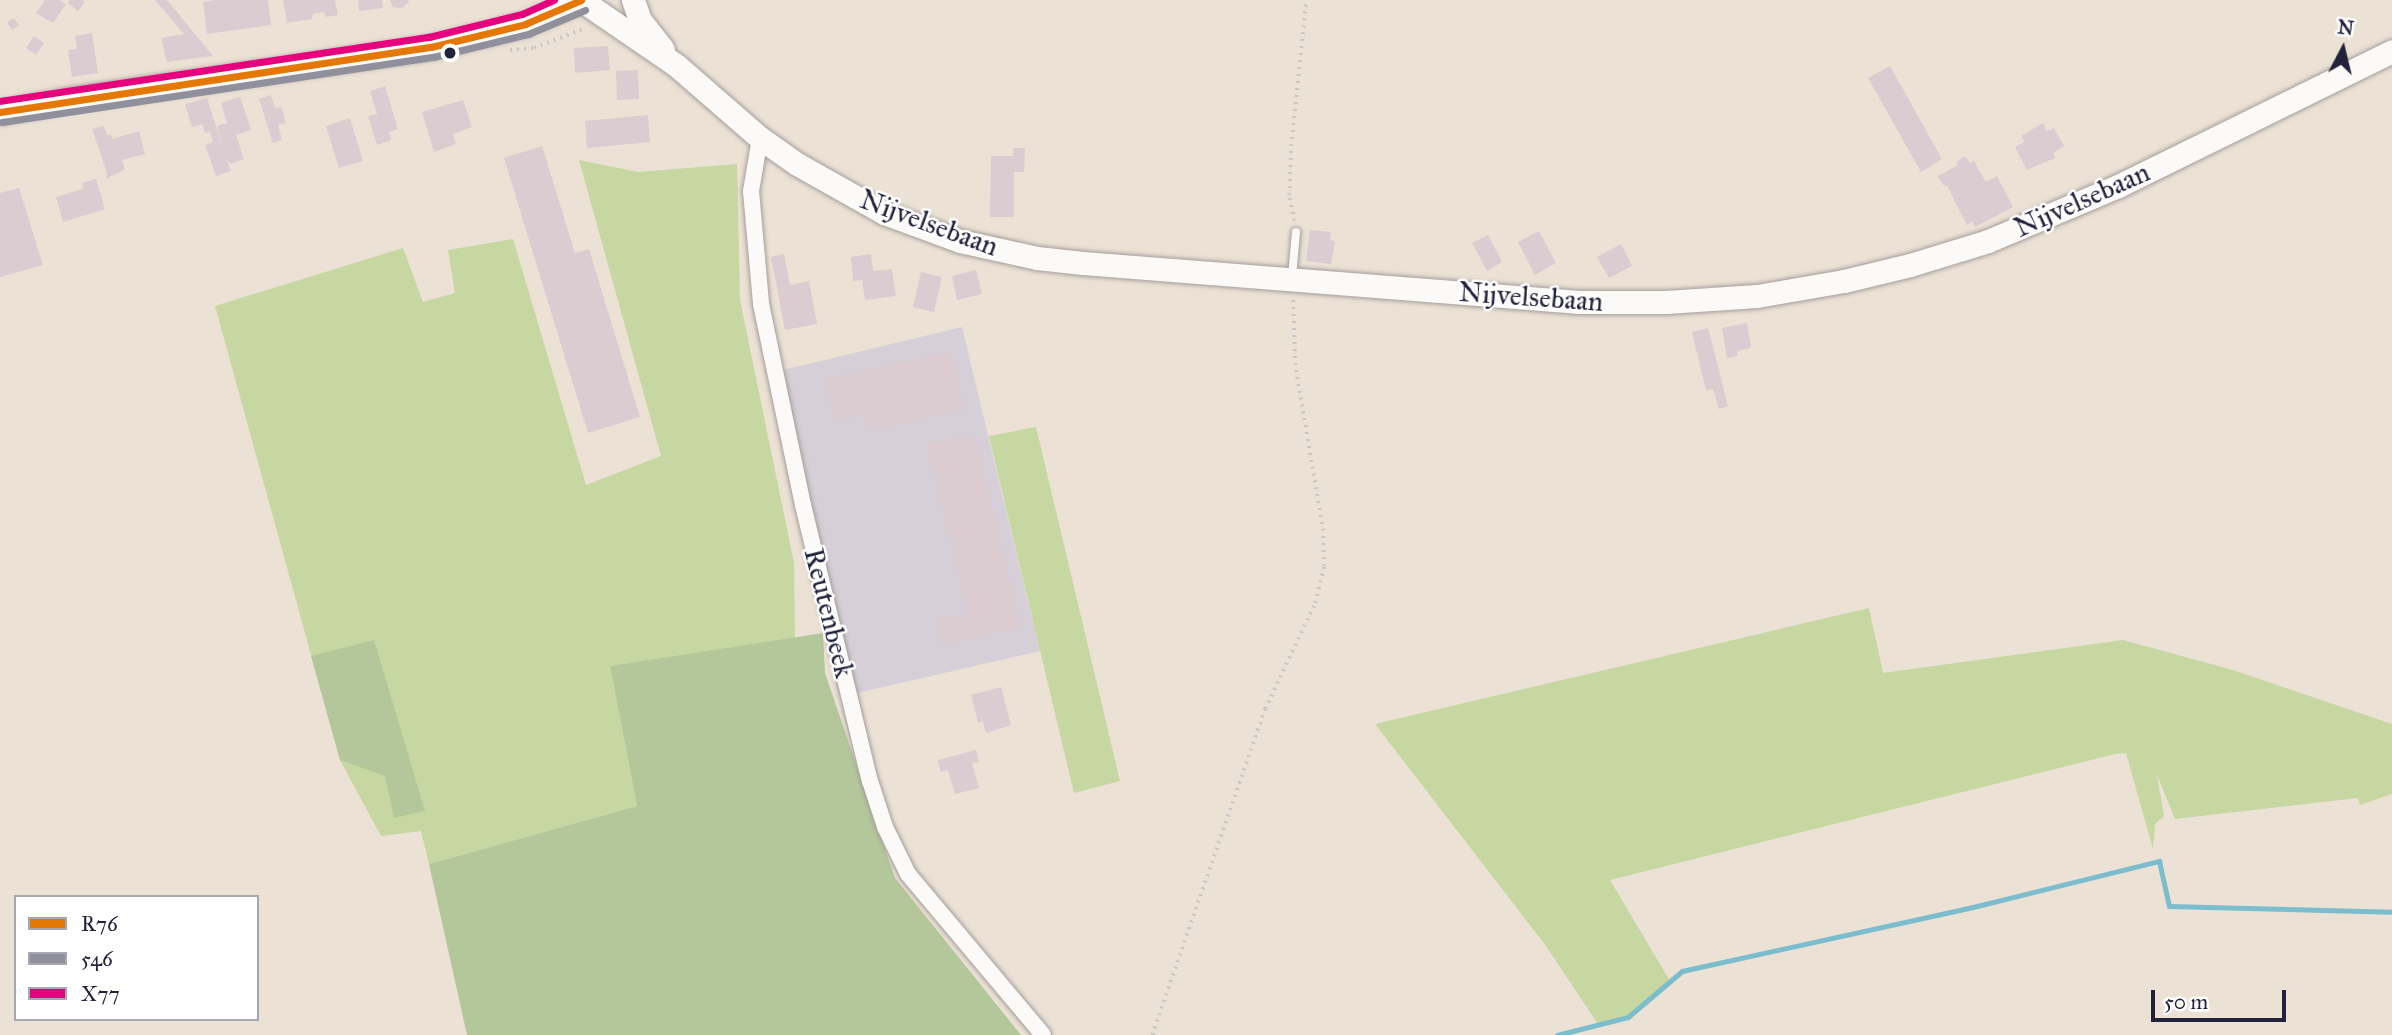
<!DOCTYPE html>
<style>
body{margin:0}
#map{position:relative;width:2392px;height:1035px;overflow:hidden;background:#ece1d5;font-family:"IM FELL Great Primer",serif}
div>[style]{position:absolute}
.industrial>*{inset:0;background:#d6cfd8}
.green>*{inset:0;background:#c6d7a2}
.forest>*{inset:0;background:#b3c79a}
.stream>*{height:5px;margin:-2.5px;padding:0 2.5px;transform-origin:2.5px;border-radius:2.5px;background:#7bbdcd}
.building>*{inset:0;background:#daccd1}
.path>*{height:3.5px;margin-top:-1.75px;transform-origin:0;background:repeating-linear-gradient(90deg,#c9c7c7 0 2px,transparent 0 7px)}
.roads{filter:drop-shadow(0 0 2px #a49e9a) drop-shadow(0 0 2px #a49e9a)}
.lane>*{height:8px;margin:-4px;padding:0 4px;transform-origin:4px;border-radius:4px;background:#fcfaf9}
.street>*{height:16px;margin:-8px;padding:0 8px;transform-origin:8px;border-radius:8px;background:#fcfaf9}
.secondary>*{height:23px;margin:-11.5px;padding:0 11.5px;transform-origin:11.5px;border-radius:11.5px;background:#fcfaf9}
.bus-1>*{height:7px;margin:-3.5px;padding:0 3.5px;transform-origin:3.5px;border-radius:3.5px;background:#e57803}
.bus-2>*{height:7px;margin:-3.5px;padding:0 3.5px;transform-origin:3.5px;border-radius:3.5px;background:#90909d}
.bus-3>*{height:7px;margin:-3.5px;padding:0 3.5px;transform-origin:3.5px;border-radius:3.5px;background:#e6007e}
.dots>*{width:19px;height:19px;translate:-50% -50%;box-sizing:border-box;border:4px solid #fff;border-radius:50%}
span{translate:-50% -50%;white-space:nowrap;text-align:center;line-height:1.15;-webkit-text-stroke:5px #fff;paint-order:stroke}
.street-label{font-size:28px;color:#22223b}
.legend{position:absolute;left:14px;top:895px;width:245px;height:126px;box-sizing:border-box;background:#fff;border:2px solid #a7a7b1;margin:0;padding:9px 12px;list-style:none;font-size:21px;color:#22223b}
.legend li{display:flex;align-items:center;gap:14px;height:35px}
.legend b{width:35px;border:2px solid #a7a7b1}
.north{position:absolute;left:2308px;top:14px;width:70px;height:70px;-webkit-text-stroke:5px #fff;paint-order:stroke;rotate:7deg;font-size:19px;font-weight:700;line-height:28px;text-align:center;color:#22223b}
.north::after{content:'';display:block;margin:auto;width:24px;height:32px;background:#22223b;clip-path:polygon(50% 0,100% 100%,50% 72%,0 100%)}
.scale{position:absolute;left:2151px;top:990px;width:135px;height:32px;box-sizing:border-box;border:4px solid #22223b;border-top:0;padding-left:9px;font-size:21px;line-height:24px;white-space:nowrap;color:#22223b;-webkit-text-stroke:5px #fff;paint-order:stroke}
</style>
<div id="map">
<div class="industrial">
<i style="clip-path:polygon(962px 327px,1040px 651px,857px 693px,807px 489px,783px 370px)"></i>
</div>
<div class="green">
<i style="clip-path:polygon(579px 160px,638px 172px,737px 164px,740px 300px,794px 563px,795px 640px,610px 666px,637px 806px,429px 864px,421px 831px,381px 836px,340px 760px,215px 306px,403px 248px,423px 302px,455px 293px,448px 250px,513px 239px,586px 485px,661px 456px)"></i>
<i style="clip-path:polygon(1036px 427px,1120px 781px,1074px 793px,989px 436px)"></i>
<i style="clip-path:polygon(1869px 608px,1883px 673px,2123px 640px,2233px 670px,2392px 724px,2392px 794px,2360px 805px,2358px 798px,2175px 819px,2157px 775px,2164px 816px,2155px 824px,2153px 849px,2126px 753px,2115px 754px,1610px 880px,1670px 981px,1628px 1017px,1598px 1024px,1546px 946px,1375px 724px)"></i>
</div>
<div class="forest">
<i style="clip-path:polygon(823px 633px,825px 673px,895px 878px,1021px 1035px,467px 1035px,429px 864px,637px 806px,610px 666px)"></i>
<i style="clip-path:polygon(374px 640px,425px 811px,394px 818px,385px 776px,340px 760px,311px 656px)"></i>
</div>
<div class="stream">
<i style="left:1557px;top:1035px;width:73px;rotate:-14.2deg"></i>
<i style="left:1628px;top:1017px;width:71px;rotate:-40.4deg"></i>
<i style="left:1682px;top:971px;width:298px;rotate:-12.4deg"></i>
<i style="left:1973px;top:907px;width:192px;rotate:-13.9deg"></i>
<i style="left:2159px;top:861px;width:46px;rotate:77.5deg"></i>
<i style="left:2169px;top:906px;width:223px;rotate:1.5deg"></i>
</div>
<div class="building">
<i style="clip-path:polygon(45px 0,59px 0,66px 4px,53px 23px,36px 13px)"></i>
<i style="clip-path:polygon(70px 0,82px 0,85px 2px,78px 11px,68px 3px)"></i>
<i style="clip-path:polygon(155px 0,167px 0,213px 56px,167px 62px,161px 38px,184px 34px)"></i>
<i style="clip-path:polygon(216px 0,268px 0,271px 25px,207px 34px,203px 2px)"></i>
<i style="clip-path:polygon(283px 0,335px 0,338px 15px,326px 17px,324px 12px,318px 13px,313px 14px,312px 19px,287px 23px)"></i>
<i style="clip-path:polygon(358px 0,382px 0,383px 8px,359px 11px)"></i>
<i style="clip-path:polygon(390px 0,408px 0,409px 2px,402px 8px,393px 7px)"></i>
<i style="clip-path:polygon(14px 18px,19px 25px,12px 30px,7px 22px)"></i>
<i style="clip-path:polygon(92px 33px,98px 73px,72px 77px,68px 50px,77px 49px,75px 36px)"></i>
<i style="clip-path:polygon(34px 36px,44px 43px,36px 55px,26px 48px)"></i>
<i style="clip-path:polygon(608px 46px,610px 70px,575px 73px,574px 48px)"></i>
<i style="clip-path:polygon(1890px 66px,1942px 159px,1921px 172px,1868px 78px)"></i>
<i style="clip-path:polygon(638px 70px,639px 99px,617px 100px,616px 71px)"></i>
<i style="clip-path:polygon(385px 86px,398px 129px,389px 132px,391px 140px,377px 145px,368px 116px,377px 114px,370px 91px)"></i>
<i style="clip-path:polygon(271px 95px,275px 108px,281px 107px,286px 123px,278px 125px,282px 140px,273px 143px,259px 99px)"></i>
<i style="clip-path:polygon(240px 97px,251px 130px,236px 135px,244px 159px,231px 164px,227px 160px,231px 171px,216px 176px,205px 145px,213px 142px,210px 132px,205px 133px,202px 124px,192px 127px,185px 104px,207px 98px,224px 151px,217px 126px,227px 123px,221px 103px)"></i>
<i style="clip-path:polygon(463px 100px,472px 127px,453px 134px,456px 144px,434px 152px,422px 112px)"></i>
<i style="clip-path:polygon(648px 115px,650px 142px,587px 148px,585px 121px)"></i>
<i style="clip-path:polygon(350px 118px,363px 161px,339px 168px,326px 126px)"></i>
<i style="clip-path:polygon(2043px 123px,2047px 131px,2054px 128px,2064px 146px,2053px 153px,2055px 158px,2027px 170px,2015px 147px,2025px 142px,2021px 136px)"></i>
<i style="clip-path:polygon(104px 126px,107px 135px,111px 135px,112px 139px,139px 131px,145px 154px,122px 160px,125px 169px,106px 179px,107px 173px,92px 129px)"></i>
<i style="clip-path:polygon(542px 146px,575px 253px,589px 249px,640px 417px,588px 433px,504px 158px)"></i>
<i style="clip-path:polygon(1014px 148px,1025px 148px,1024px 172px,1014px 172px,1014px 217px,990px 217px,991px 156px,1013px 156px)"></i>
<i style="clip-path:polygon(1965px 156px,1970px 163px,1974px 161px,1986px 182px,1997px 176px,2013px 207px,1975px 227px,1972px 221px,1967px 225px,1947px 186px,1943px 185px,1938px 176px,1958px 165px,1956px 162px)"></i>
<i style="clip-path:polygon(96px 179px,105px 209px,63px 222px,56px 197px,83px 189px,82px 183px)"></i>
<i style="clip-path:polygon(19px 188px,43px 265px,0 277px,0 193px)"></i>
<i style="clip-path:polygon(1310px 230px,1331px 232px,1330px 240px,1335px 241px,1331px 264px,1306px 261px)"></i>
<i style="clip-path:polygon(1539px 231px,1556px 263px,1535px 275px,1518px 242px)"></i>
<i style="clip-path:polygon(1488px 235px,1502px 262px,1487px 271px,1472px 243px)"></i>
<i style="clip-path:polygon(1621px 244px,1632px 266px,1609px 278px,1597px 257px)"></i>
<i style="clip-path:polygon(784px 254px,790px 285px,809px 281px,817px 324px,785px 330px,771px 257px)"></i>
<i style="clip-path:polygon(871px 254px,873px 271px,892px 269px,896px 296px,865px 300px,862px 280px,853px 281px,851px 257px)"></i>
<i style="clip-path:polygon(976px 270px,982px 294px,957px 300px,952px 276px)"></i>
<i style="clip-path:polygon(921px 272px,942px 277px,934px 312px,913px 307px)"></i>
<i style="clip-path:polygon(1747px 323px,1751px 348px,1737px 351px,1738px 356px,1727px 358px,1722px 328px)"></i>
<i style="clip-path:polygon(1708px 328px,1728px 406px,1719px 409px,1713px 389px,1706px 390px,1692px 332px)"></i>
<i style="clip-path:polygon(952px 351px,965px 410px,869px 431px,865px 415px,834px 421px,825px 379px)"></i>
<i style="clip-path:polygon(975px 433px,1021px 627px,942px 645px,936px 619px,967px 613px,926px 444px)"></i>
<i style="clip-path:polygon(1001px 687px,1011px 725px,986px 733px,983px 721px,978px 723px,971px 695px)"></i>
<i style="clip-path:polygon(976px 750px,979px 762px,972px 763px,979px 788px,955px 794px,948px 770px,941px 772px,938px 760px)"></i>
</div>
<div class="path">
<i style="left:510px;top:50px;width:24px;rotate:-5deg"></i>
<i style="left:534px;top:48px;width:56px;rotate:-21deg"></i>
<i style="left:1294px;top:221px;width:26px;rotate:-101deg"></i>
<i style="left:1289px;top:195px;width:49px;rotate:-87.7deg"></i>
<i style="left:1291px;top:146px;width:147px;rotate:-84.1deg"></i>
<i style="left:1152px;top:1035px;width:345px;rotate:-70.9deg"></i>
<i style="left:1265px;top:709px;width:117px;rotate:-64.7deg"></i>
<i style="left:1315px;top:603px;width:38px;rotate:-76deg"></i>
<i style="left:1324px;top:566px;width:35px;rotate:-92deg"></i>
<i style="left:1323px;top:531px;width:168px;rotate:-99.6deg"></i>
<i style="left:1295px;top:365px;width:65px;rotate:-91.8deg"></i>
</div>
<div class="roads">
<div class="lane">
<i style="left:1292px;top:277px;width:45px;rotate:-84.9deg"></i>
</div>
<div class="street">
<i style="left:760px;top:138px;width:54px;rotate:99.6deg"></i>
<i style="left:751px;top:191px;width:113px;rotate:84.9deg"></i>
<i style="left:761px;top:304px;width:205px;rotate:78.2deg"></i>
<i style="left:803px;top:505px;width:284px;rotate:76.4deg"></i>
<i style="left:870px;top:781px;width:48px;rotate:71.9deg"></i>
<i style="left:885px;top:827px;width:52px;rotate:63.9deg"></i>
<i style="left:908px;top:874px;width:210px;rotate:50deg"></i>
</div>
<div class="secondary">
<i style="left:581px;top:0;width:115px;rotate:34.4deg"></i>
<i style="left:676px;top:65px;width:111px;rotate:41deg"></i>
<i style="left:760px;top:138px;width:45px;rotate:35.1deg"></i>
<i style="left:797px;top:164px;width:100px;rotate:29.4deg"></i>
<i style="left:884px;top:213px;width:81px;rotate:20.2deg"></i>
<i style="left:960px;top:241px;width:79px;rotate:12.4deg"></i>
<i style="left:1037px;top:258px;width:46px;rotate:6.2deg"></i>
<i style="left:1083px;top:263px;width:498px;rotate:4.5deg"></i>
<i style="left:1579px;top:302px;width:87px"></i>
<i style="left:1666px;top:302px;width:91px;rotate:-3.8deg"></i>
<i style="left:1757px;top:296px;width:88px;rotate:-9.8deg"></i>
<i style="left:1844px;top:281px;width:68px;rotate:-13.6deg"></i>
<i style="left:1910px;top:265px;width:82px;rotate:-17.1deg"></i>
<i style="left:1988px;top:241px;width:141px;rotate:-22.9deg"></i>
<i style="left:2118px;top:186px;width:305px;rotate:-26.2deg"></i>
<i style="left:633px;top:0;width:21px;rotate:71deg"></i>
<i style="left:640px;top:20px;width:37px;rotate:52deg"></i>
<i style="left:0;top:112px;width:72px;rotate:-10.4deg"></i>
<i style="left:71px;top:99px;width:364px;rotate:-8.2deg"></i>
<i style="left:431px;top:47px;width:97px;rotate:-13.7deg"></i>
<i style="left:525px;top:24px;width:61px;rotate:-23.2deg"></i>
</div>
</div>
<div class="bus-1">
<i style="left:0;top:112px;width:436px;rotate:-8.6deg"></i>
<i style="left:431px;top:47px;width:97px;rotate:-13.7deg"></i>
<i style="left:525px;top:24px;width:61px;rotate:-23.2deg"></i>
</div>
<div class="bus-2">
<i style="left:2px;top:122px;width:436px;rotate:-8.6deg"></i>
<i style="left:433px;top:57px;width:98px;rotate:-13.6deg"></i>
<i style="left:528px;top:34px;width:62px;rotate:-22.8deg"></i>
</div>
<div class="bus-3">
<i style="left:0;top:101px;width:434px;rotate:-8.5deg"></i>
<i style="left:429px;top:37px;width:96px;rotate:-13.9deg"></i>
<i style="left:522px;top:14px;width:35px;rotate:-24deg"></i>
</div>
<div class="dots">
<i style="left:450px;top:53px;background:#22223b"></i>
</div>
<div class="street-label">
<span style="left:2082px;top:200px;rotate:-24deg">Nijvelsebaan</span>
<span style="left:929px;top:223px;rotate:20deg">Nijvelsebaan</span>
<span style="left:1531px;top:297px;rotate:4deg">Nijvelsebaan</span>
<span style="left:829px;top:613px;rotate:76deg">Reutenbeek</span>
</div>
<ul class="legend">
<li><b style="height:9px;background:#e57803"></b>R76</li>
<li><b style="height:9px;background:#90909d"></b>546</li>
<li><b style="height:9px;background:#e6007e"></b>X77</li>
</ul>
<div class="north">N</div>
<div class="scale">50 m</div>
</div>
